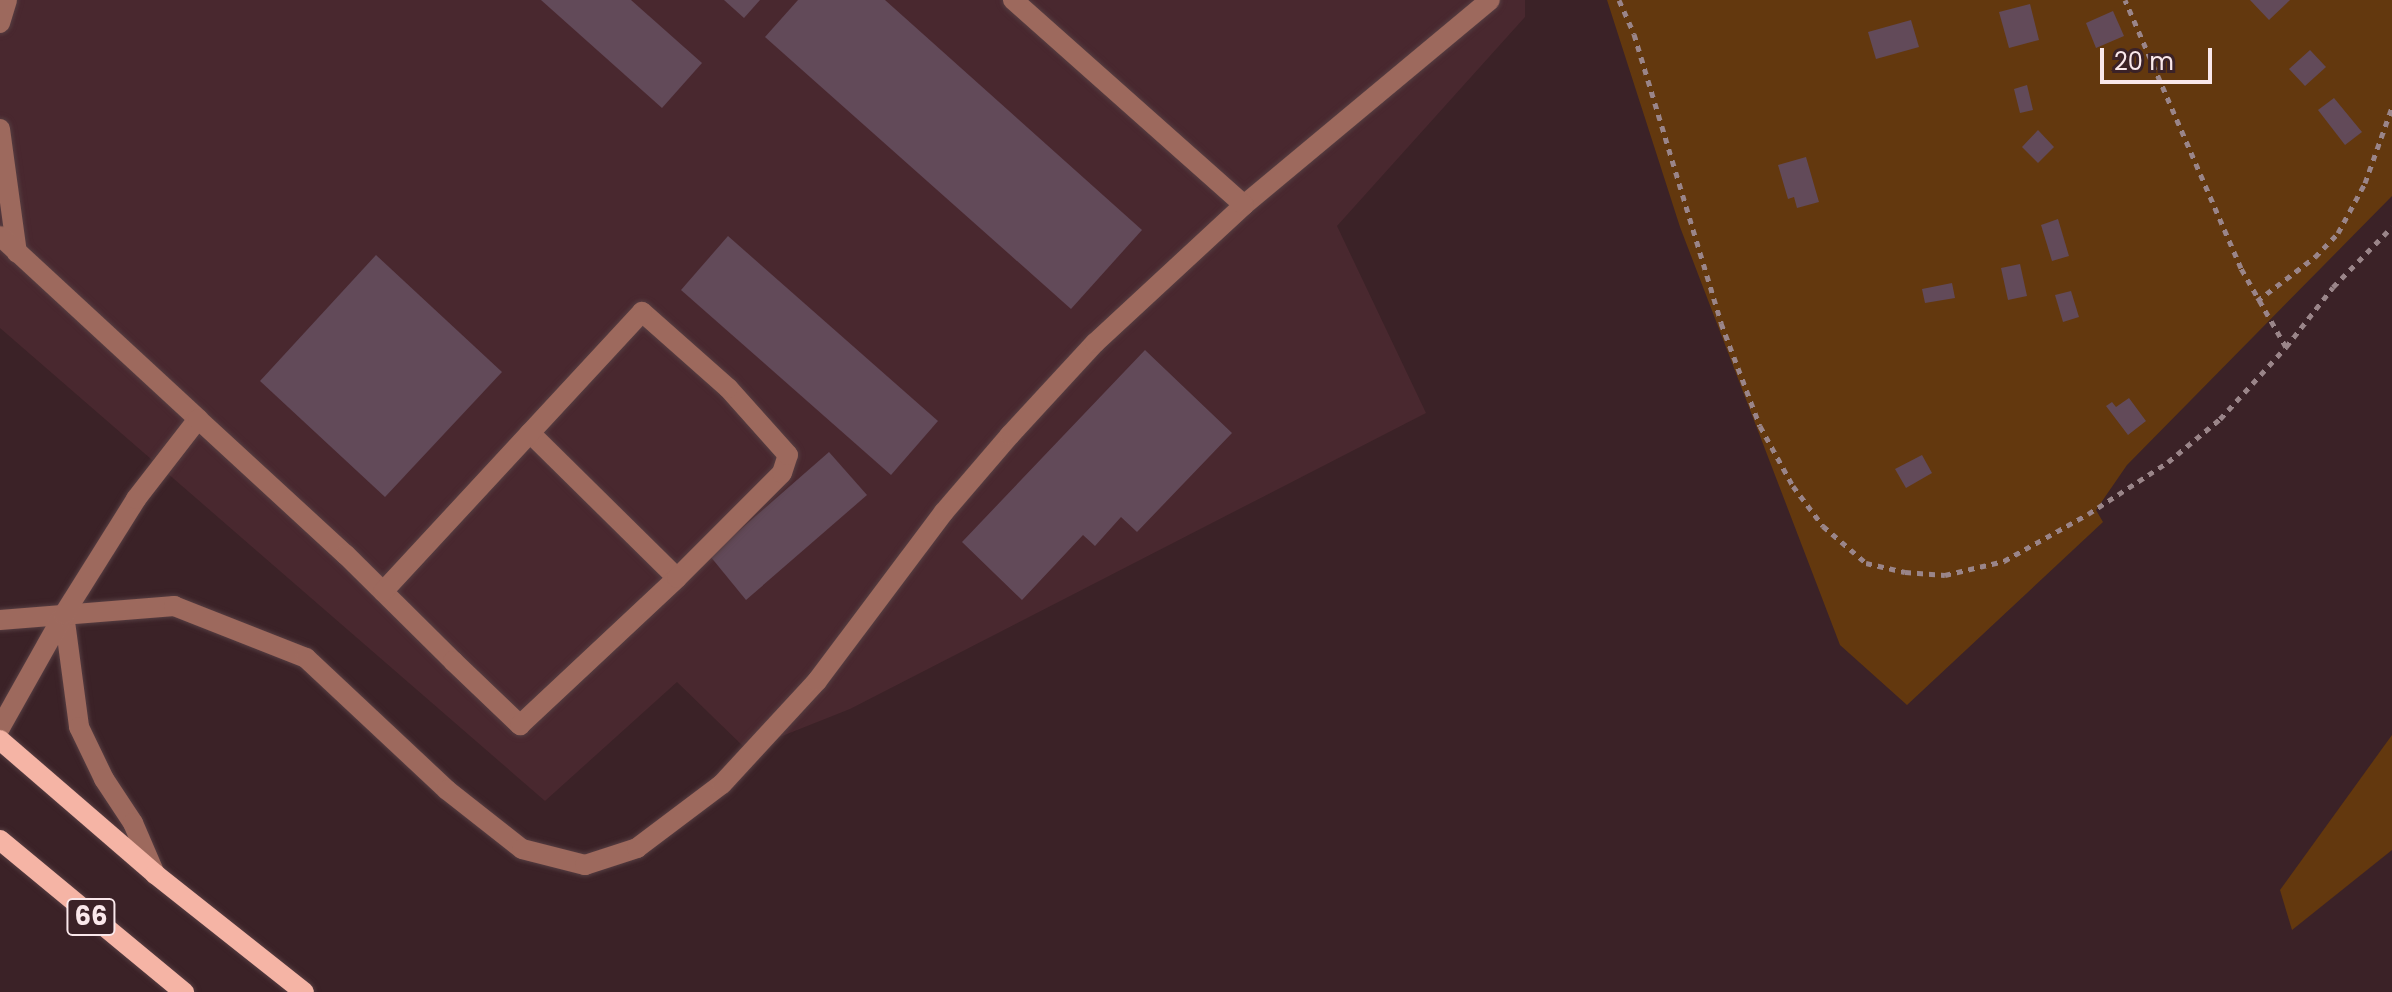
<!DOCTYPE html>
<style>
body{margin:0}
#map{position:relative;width:2392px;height:992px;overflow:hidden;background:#3b2227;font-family:Poppins,sans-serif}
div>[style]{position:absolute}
.built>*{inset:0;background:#49282f}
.green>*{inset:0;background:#63380e}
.building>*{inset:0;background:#624a59}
.path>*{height:5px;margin-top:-2.5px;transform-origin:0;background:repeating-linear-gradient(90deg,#9a8589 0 6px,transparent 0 12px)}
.roads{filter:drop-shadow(0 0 2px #563e42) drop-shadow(0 0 2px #563e42)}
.minor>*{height:20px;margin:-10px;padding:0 10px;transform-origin:10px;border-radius:10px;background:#9d695d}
.major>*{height:20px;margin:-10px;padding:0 10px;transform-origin:10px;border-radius:10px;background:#f5b4a5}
span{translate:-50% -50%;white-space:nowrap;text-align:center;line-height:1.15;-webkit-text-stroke:6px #3b2227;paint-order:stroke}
.shield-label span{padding:2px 6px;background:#3b2227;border:2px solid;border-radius:6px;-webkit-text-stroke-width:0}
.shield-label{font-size:26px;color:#fae8eb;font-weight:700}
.scale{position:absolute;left:2100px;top:48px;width:112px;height:36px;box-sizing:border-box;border:4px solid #fae8eb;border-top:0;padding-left:10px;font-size:24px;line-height:28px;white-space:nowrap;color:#fae8eb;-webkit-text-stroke:6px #3b2227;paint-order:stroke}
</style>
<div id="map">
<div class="built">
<i style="clip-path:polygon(0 0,1525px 0,1525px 17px,1337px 226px,1426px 413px,850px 709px,747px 750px,677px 682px,545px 801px,0 328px)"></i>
</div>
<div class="green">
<i style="clip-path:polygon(1607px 0,2392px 0,2392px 196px,2127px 465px,2096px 510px,2103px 522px,1907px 705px,1840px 645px,1680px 227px)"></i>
<i style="clip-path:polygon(2392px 735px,2392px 850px,2292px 930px,2280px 890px)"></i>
</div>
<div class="building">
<i style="clip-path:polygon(541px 0,631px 0,702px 63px,662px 108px)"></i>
<i style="clip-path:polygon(724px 0,760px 0,744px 18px)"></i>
<i style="clip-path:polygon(798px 0,885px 0,1142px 230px,1071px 309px,765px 37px)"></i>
<i style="clip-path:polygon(2250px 0,2290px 0,2269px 20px)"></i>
<i style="clip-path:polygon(2030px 4px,2039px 40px,2009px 48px,1999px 12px)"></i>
<i style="clip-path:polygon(2113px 11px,2124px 36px,2096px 48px,2086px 23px)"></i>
<i style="clip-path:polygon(1911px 20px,1919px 47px,1876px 59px,1868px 32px)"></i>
<i style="clip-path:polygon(2310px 50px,2326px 67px,2305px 86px,2289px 69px)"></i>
<i style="clip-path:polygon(2027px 85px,2033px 110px,2020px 113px,2014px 89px)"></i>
<i style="clip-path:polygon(2334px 98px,2362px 132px,2345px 145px,2318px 110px)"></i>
<i style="clip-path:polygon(2038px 130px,2054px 147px,2038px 163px,2022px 147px)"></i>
<i style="clip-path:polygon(1806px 157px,1819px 202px,1797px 208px,1794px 197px,1788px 199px,1778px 165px)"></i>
<i style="clip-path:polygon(2058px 219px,2069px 256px,2052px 261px,2041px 225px)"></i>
<i style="clip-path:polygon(728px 236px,938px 421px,891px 475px,681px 290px)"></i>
<i style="clip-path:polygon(376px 255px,502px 372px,385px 497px,260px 381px)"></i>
<i style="clip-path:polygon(2020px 264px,2027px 296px,2008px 300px,2001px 268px)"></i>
<i style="clip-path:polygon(1952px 283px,1955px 298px,1925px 303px,1922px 289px)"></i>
<i style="clip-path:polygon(2071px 291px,2079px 317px,2063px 322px,2055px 295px)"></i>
<i style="clip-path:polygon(1145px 350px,1232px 433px,1137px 532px,1121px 517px,1095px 546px,1083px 535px,1022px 600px,962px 542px)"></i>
<i style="clip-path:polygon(2129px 398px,2146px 421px,2128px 435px,2106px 406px,2112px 402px,2116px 407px)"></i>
<i style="clip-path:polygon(829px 452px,867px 495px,746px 600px,710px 556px)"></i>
<i style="clip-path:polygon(1922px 455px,1932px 473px,1906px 488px,1895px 469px)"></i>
</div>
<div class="path">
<i style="left:1619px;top:0;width:37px;rotate:66deg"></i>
<i style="left:1634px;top:34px;width:302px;rotate:73.2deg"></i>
<i style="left:1721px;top:323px;width:110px;rotate:69.3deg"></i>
<i style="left:1760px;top:426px;width:68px;rotate:61.2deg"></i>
<i style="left:1793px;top:486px;width:50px;rotate:53.1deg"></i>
<i style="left:1823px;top:526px;width:57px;rotate:40.7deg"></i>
<i style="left:1866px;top:563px;width:40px;rotate:13deg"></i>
<i style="left:1905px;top:572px;width:40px;rotate:4.3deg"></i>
<i style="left:1945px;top:575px;width:61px;rotate:-13.3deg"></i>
<i style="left:2004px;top:561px;width:96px;rotate:-29.2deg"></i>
<i style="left:2088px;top:514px;width:95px;rotate:-33deg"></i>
<i style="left:2168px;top:462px;width:67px;rotate:-39.6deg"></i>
<i style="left:2220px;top:419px;width:98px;rotate:-47.5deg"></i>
<i style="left:2286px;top:347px;width:91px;rotate:-119.7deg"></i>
<i style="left:2241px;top:268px;width:292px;rotate:-113.4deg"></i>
<i style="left:2257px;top:301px;width:73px;rotate:-37.2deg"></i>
<i style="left:2315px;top:257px;width:33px;rotate:-46deg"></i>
<i style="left:2338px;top:233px;width:57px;rotate:-61.6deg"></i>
<i style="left:2365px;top:183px;width:81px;rotate:-70.4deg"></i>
<i style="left:2286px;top:347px;width:76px;rotate:-51.9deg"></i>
<i style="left:2333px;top:287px;width:84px;rotate:-45.5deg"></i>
</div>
<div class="roads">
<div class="minor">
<i style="left:0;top:23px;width:24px;rotate:-73deg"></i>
<i style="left:0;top:129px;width:125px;rotate:82.2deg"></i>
<i style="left:1244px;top:205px;width:320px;rotate:-39.8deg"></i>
<i style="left:0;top:236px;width:270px;rotate:42.7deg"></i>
<i style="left:530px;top:433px;width:206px;rotate:44.6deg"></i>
<i style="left:64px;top:614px;width:114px;rotate:82.4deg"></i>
<i style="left:79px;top:727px;width:58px;rotate:64.3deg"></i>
<i style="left:104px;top:779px;width:53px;rotate:56.6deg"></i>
<i style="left:133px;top:823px;width:56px;rotate:66.7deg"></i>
<i style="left:0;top:620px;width:175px;rotate:-4.6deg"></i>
<i style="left:174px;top:606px;width:142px;rotate:21.5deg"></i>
<i style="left:306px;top:658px;width:193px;rotate:43.1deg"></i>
<i style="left:447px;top:790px;width:95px;rotate:38.2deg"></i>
<i style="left:522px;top:849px;width:65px;rotate:14.3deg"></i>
<i style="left:585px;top:865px;width:55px;rotate:-18.1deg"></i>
<i style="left:637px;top:848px;width:106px;rotate:-37deg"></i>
<i style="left:722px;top:784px;width:140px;rotate:-47.3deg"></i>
<i style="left:817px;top:681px;width:211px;rotate:-53.1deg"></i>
<i style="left:944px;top:512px;width:101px;rotate:-49.4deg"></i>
<i style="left:1010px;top:435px;width:125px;rotate:-47.3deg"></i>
<i style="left:1095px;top:343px;width:203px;rotate:-42.8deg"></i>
<i style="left:1244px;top:205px;width:309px;rotate:-138.4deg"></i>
<i style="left:0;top:728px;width:131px;rotate:-60.7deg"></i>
<i style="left:64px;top:614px;width:136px;rotate:-57.9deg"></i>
<i style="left:136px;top:499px;width:101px;rotate:-52.2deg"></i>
<i style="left:198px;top:419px;width:201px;rotate:42.6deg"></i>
<i style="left:346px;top:555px;width:151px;rotate:44.7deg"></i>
<i style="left:453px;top:661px;width:93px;rotate:43.7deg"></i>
<i style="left:520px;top:725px;width:215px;rotate:-43.1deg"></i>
<i style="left:677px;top:578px;width:148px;rotate:-45deg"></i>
<i style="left:782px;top:473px;width:19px;rotate:-72deg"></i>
<i style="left:788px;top:455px;width:90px;rotate:-131.8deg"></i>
<i style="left:728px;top:388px;width:115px;rotate:-138.5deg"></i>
<i style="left:642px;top:312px;width:381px;rotate:132.8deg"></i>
</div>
<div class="major">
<i style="left:0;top:740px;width:205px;rotate:40.8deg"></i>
<i style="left:155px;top:874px;width:190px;rotate:38.4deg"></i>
<i style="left:0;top:840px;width:239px;rotate:39.6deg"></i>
</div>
</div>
<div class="shield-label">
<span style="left:91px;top:917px">66</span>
</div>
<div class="scale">20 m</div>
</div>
